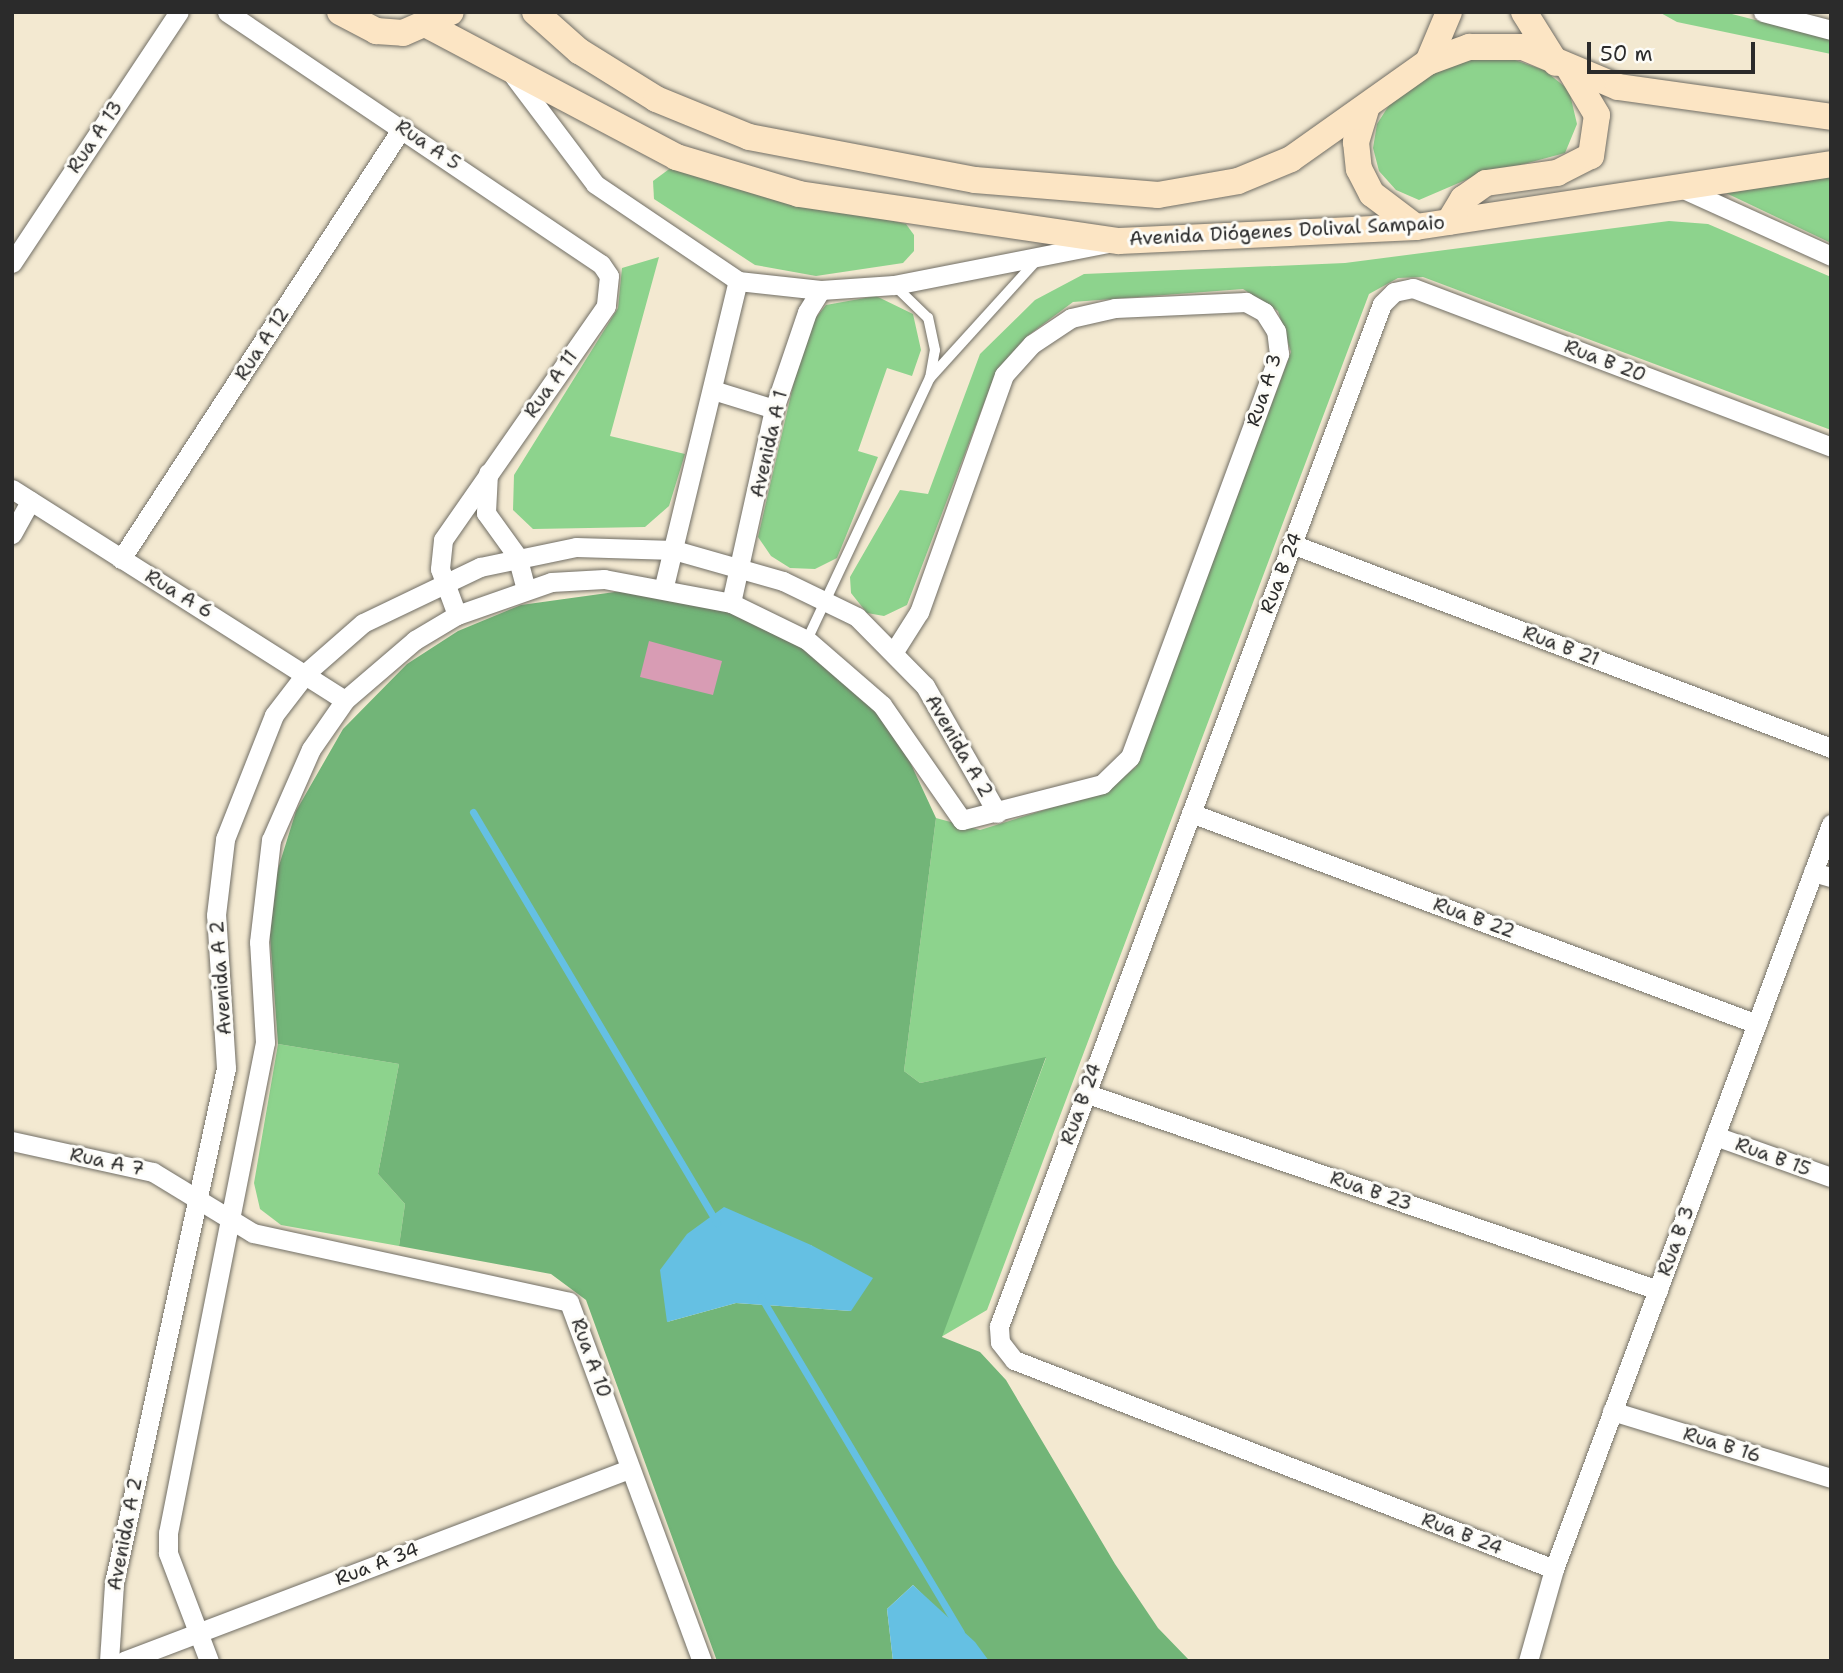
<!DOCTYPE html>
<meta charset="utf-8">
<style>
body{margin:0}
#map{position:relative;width:1843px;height:1673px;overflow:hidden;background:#f3e9d1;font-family:"Shantell Sans",sans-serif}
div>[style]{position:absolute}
.green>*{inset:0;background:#8dd38d}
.forest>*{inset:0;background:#72b578}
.water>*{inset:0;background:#65c0e3}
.stream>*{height:7px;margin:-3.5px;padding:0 3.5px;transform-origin:3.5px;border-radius:3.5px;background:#65c0e3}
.building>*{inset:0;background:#d89cb4}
.roads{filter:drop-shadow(0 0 2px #716e65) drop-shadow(0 0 2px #716e65)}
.lane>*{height:10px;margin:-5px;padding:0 5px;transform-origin:5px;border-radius:5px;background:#fff}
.street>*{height:19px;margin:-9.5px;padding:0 9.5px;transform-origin:9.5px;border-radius:9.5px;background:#fff}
.secondary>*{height:26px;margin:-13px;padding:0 13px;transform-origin:13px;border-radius:13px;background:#fce5c4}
span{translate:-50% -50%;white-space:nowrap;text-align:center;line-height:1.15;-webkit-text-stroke:6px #fdfcf7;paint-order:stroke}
.street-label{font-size:19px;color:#2b2b2b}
.frame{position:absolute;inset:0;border:14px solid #2b2b2b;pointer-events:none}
.scale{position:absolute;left:1587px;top:42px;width:168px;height:32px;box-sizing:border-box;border:4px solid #2b2b2b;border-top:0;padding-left:9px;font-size:21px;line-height:24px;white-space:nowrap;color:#2b2b2b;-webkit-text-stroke:5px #fdfcf7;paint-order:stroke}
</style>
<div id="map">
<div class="green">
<i style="clip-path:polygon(1659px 12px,1724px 12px,1831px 39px,1831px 54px,1677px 22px)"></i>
<i style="clip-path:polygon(1506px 57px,1544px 70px,1569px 90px,1577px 124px,1565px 153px,1468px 179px,1419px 200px,1396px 190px,1379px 171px,1373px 148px,1377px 124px,1393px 99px,1450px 62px)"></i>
<i style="clip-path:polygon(672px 167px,906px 224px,914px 235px,914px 251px,903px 263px,816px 276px,755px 265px,654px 199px,653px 181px)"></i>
<i style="clip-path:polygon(1831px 177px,1831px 243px,1726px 193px)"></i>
<i style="clip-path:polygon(1669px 221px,1708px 224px,1831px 277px,1831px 430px,1423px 277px,1398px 278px,1369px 294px,987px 1310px,941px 1337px,1046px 1058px,920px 1083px,904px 1071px,936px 818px,980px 830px,1105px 791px,1136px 767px,1291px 352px,1278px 311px,1243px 289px,1073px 302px,1026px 337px,996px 372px,907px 605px,884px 616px,867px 613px,851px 593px,850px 577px,900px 490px,928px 494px,980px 354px,1035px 300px,1084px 274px,1345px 263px)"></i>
<i style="clip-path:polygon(659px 257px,610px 436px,685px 454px,669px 506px,645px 527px,533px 529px,513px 510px,514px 475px,618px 308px,622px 268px)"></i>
<i style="clip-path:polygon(876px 296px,913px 314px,921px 350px,912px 376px,887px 368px,858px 451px,878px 457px,837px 558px,815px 569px,790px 568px,771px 556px,758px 537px,806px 330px,826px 305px)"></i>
<i style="clip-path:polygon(278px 1044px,399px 1064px,378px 1174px,405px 1204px,399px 1246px,281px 1225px,260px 1209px,254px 1183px)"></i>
</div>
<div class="forest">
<i style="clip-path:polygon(evenodd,622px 591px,723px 609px,806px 649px,875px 711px,910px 762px,936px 818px,904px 1071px,920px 1083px,1046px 1057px,942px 1337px,980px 1352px,1006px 1380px,1115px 1564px,1158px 1628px,1190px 1661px,989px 1661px,913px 1585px,887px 1609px,893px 1661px,717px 1661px,586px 1300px,551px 1274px,399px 1246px,405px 1204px,378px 1174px,399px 1064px,278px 1044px,270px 936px,277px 872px,296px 811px,343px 729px,407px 664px,458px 631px,521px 605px,622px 591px,811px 1245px,851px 1311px,736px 1303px,667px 1322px,811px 1245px)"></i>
</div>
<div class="water">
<i style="clip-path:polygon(724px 1207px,811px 1245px,873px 1278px,851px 1311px,736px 1303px,667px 1322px,660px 1270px,687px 1234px)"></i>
<i style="clip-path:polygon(913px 1585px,975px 1642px,989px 1661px,893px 1661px,887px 1609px)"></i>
</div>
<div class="stream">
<i style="left:473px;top:812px;width:478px;rotate:59.3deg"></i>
<i style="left:761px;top:1297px;width:390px;rotate:59.2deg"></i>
</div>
<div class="building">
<i style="clip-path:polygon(649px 641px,722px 661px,713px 695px,640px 677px)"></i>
</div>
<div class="roads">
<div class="lane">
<i style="left:930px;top:378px;width:159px;rotate:-47.8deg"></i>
<i style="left:807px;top:640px;width:289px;rotate:-64.9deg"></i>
<i style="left:930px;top:378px;width:28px;rotate:-80deg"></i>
<i style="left:935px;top:350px;width:33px;rotate:-102deg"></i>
<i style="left:928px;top:318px;width:46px;rotate:-135.9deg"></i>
</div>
<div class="street">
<i style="left:227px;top:12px;width:451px;rotate:34deg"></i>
<i style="left:601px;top:264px;width:14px;rotate:56deg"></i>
<i style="left:609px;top:276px;width:30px;rotate:96deg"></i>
<i style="left:606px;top:306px;width:285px;rotate:124.9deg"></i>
<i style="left:443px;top:540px;width:29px;rotate:96deg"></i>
<i style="left:440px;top:569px;width:49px;rotate:69.7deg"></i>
<i style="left:1763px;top:12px;width:70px;rotate:14.8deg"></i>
<i style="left:510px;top:71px;width:141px;rotate:53deg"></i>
<i style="left:595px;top:184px;width:173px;rotate:34.1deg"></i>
<i style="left:738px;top:281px;width:83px;rotate:6.2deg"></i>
<i style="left:821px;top:290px;width:73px;rotate:-3.9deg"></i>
<i style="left:894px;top:285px;width:219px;rotate:-11.1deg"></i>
<i style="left:1679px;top:187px;width:167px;rotate:24.4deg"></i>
<i style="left:12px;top:263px;width:301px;rotate:-56.4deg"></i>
<i style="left:716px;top:391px;width:61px;rotate:17.2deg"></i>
<i style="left:488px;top:473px;width:40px;rotate:92.9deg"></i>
<i style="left:486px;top:513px;width:53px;rotate:54.2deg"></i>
<i style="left:517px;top:556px;width:34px;rotate:75deg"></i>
<i style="left:12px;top:489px;width:394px;rotate:32.4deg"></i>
<i style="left:12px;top:534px;width:38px;rotate:-61deg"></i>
<i style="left:1292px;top:544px;width:576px;rotate:20.73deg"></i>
<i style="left:121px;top:559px;width:515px;rotate:-56.9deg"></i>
<i style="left:664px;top:586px;width:314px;rotate:-76.4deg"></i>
<i style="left:731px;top:603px;width:199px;rotate:-77.5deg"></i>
<i style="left:774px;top:409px;width:102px;rotate:-71.2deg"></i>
<i style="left:807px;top:312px;width:26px;rotate:-58deg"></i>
<i style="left:1191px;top:813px;width:604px;rotate:20.45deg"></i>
<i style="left:1813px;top:872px;width:19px;rotate:16deg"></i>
<i style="left:1085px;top:1093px;width:606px;rotate:18.97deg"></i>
<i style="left:1715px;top:1136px;width:123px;rotate:19.5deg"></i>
<i style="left:12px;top:1141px;width:144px;rotate:12.4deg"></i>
<i style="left:153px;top:1172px;width:117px;rotate:31.4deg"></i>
<i style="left:253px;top:1233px;width:323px;rotate:12.3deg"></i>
<i style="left:569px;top:1302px;width:383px;rotate:69.7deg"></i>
<i style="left:1612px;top:1411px;width:229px;rotate:17deg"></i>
<i style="left:1554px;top:1569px;width:579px;rotate:-158.84deg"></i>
<i style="left:1014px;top:1360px;width:23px;rotate:-128deg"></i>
<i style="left:1000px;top:1342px;width:16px;rotate:-94deg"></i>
<i style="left:999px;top:1326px;width:1091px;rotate:-69.46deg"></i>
<i style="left:1382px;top:304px;width:17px;rotate:-45deg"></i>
<i style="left:1394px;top:292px;width:19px;rotate:-12deg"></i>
<i style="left:1413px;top:288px;width:447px;rotate:20.8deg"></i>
<i style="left:109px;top:1661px;width:78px;rotate:-86.3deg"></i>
<i style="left:114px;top:1583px;width:527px;rotate:-77.73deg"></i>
<i style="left:226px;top:1068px;width:153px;rotate:-93.7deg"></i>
<i style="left:216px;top:915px;width:77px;rotate:-83.2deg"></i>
<i style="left:225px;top:839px;width:133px;rotate:-68.4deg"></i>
<i style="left:274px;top:715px;width:54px;rotate:-52.5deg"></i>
<i style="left:307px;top:672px;width:74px;rotate:-41.2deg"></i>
<i style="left:363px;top:623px;width:130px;rotate:-25.6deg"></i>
<i style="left:480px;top:567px;width:98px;rotate:-11.8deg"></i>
<i style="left:576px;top:547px;width:98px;rotate:1.8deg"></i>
<i style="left:674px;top:550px;width:113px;rotate:15.9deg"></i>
<i style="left:783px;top:581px;width:82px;rotate:25.9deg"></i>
<i style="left:857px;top:617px;width:97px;rotate:45.4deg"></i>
<i style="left:925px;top:686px;width:146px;rotate:60.4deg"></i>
<i style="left:124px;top:1661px;width:540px;rotate:-20.82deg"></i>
<i style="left:209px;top:1661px;width:116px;rotate:-110.8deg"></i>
<i style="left:168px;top:1553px;width:20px;rotate:-90deg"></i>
<i style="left:168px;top:1533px;width:500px;rotate:-78.82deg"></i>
<i style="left:265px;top:1042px;width:100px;rotate:-93.4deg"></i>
<i style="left:259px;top:942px;width:103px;rotate:-83.3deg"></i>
<i style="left:271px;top:840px;width:99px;rotate:-66.3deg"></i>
<i style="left:311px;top:749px;width:60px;rotate:-55.2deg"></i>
<i style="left:345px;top:700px;width:92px;rotate:-40.6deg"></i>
<i style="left:415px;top:640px;width:49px;rotate:-30.8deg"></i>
<i style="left:457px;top:615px;width:100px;rotate:-19.3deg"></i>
<i style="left:551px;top:582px;width:53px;rotate:-3.2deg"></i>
<i style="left:604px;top:579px;width:129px;rotate:10.7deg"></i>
<i style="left:731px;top:603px;width:85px;rotate:26deg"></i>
<i style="left:807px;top:640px;width:99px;rotate:40.9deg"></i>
<i style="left:882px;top:705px;width:140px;rotate:55.2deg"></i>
<i style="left:962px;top:820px;width:145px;rotate:-14.4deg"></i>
<i style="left:1102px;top:784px;width:39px;rotate:-44deg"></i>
<i style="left:1130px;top:757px;width:430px;rotate:-69.7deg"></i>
<i style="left:1279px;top:354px;width:23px;rotate:-97deg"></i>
<i style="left:1276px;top:331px;width:22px;rotate:-122deg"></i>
<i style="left:1264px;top:312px;width:21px;rotate:-151deg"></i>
<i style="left:1246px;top:302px;width:131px;rotate:177.4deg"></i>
<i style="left:1115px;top:308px;width:45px;rotate:167.2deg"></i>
<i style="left:1071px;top:318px;width:47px;rotate:146.3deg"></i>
<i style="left:1032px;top:344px;width:42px;rotate:132.1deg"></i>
<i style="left:1004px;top:375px;width:252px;rotate:109.7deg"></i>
<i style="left:919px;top:612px;width:45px;rotate:122.3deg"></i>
<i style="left:1528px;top:1661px;width:96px;rotate:-74.2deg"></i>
<i style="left:1554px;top:1569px;width:795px;rotate:-69.6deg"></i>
</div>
<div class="secondary">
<i style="left:340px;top:12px;width:41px;rotate:27.8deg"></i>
<i style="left:376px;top:31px;width:27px;rotate:4deg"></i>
<i style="left:403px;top:33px;width:52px;rotate:-23.6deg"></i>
<i style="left:535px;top:12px;width:59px;rotate:41.6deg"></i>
<i style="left:579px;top:51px;width:91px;rotate:31.9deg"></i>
<i style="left:656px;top:99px;width:100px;rotate:22.2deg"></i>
<i style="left:749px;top:137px;width:230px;rotate:10.8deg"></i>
<i style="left:975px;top:180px;width:184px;rotate:4.7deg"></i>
<i style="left:1158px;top:195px;width:81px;rotate:-9.9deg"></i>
<i style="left:1238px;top:181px;width:57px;rotate:-22.5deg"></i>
<i style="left:1291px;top:159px;width:168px;rotate:-35.3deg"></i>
<i style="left:1428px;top:62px;width:44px;rotate:-20.1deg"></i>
<i style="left:1469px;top:47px;width:54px"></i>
<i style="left:1523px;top:47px;width:103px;rotate:22.8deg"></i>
<i style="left:1618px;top:87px;width:215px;rotate:8deg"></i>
<i style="left:1524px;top:12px;width:60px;rotate:57.9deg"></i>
<i style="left:429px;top:26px;width:280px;rotate:27.9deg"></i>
<i style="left:676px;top:157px;width:128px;rotate:16.7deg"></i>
<i style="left:799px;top:194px;width:323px;rotate:8.4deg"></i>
<i style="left:1119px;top:241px;width:297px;rotate:-2.7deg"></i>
<i style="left:1416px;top:227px;width:420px;rotate:-8.6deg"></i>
<i style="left:1428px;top:62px;width:54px;rotate:-67.2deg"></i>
<i style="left:1367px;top:106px;width:38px;rotate:107deg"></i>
<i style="left:1356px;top:142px;width:27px;rotate:84deg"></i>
<i style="left:1359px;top:169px;width:28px;rotate:63deg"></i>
<i style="left:1372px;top:194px;width:55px;rotate:36.9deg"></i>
<i style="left:1449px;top:222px;width:27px;rotate:-59deg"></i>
<i style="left:1463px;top:199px;width:28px;rotate:-35deg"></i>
<i style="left:1486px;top:183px;width:72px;rotate:-8deg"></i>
<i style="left:1557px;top:173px;width:38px;rotate:-27deg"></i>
<i style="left:1591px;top:156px;width:41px;rotate:-81.7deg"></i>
<i style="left:1597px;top:115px;width:52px;rotate:-121deg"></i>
</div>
</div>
<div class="street-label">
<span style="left:95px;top:137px;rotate:-56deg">Rua A 13</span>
<span style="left:428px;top:145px;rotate:34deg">Rua A 5</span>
<span style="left:1287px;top:231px;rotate:-3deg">Avenida Diógenes Dolival Sampaio</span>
<span style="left:262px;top:344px;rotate:-57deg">Rua A 12</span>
<span style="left:1605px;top:361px;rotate:21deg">Rua B 20</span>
<span style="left:551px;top:384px;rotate:-55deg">Rua A 11</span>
<span style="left:1264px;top:390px;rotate:-72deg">Rua A 3</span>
<span style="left:769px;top:444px;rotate:-77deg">Avenida A 1</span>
<span style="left:1281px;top:573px;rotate:-69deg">Rua B 24</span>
<span style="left:179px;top:594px;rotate:31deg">Rua A 6</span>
<span style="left:1561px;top:646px;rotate:21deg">Rua B 21</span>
<span style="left:959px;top:746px;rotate:60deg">Avenida A 2</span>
<span style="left:1474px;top:918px;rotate:20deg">Rua B 22</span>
<span style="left:221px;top:978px;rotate:-94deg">Avenida A 2</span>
<span style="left:1081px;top:1104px;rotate:-70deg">Rua B 24</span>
<span style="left:1773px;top:1157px;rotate:20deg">Rua B 15</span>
<span style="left:107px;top:1162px;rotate:12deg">Rua A 7</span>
<span style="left:1371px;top:1191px;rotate:19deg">Rua B 23</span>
<span style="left:1676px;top:1241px;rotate:-70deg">Rua B 3</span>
<span style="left:591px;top:1358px;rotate:70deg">Rua A 10</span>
<span style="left:1722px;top:1445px;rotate:17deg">Rua B 16</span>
<span style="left:125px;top:1534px;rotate:-79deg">Avenida A 2</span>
<span style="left:1462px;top:1534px;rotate:21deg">Rua B 24</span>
<span style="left:377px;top:1564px;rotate:-21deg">Rua A 34</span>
</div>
<div class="frame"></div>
<div class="scale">50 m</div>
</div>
